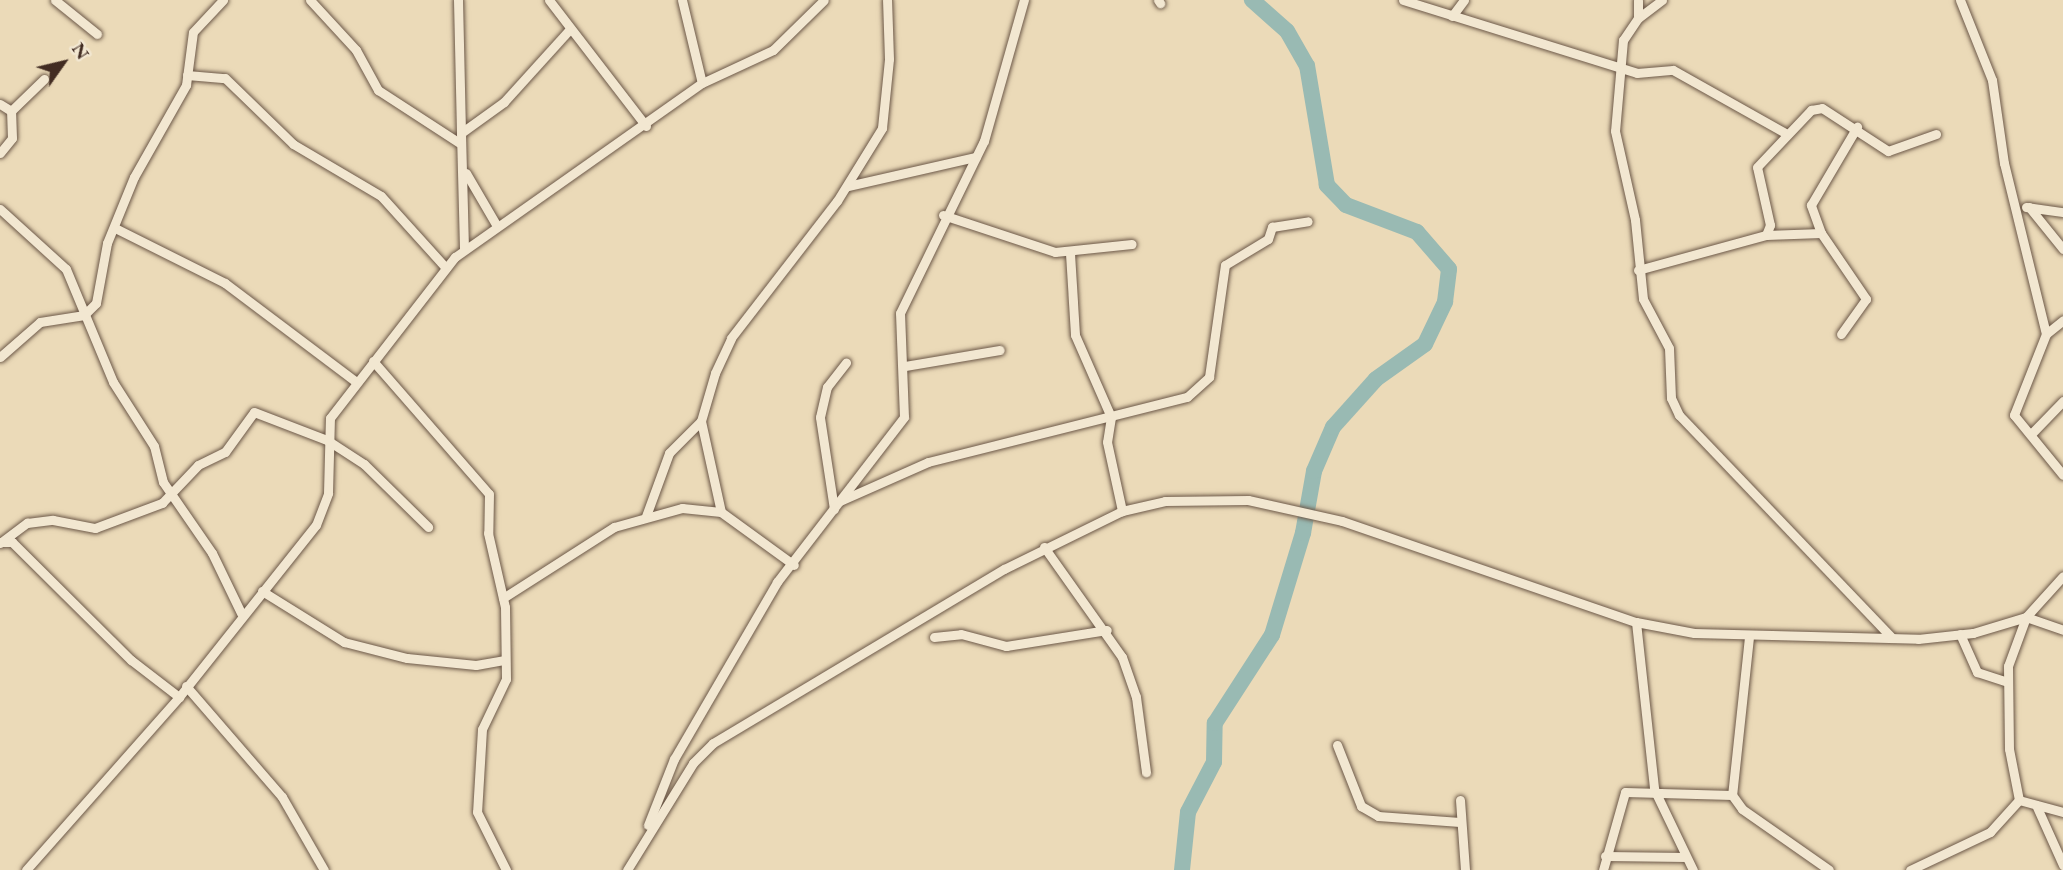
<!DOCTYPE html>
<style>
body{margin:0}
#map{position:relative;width:2063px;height:870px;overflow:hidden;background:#ebdab8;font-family:"EB Garamond",serif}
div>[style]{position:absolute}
.river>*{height:16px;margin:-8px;padding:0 8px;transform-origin:8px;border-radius:8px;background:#99bab3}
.roads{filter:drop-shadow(0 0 2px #6c5848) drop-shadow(0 0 2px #6c5848)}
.street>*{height:9px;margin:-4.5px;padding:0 4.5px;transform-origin:4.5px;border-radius:4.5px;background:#f2e7d1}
span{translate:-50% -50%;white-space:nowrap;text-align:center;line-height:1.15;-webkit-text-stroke:5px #f2e7d1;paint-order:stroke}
.north{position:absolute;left:28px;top:28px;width:70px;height:70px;-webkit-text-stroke:5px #f2e7d1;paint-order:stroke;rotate:56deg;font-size:19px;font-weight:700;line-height:28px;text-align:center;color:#422c22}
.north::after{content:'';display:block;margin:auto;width:24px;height:32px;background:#422c22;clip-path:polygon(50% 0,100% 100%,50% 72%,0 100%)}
</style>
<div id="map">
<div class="river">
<i style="left:1182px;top:870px;width:58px;rotate:-84.1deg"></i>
<i style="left:1188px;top:812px;width:56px;rotate:-62.5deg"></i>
<i style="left:1214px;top:762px;width:39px;rotate:-89deg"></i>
<i style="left:1215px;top:723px;width:105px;rotate:-57.1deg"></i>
<i style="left:1272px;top:635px;width:107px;rotate:-73.1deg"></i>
<i style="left:1303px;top:533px;width:63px;rotate:-79.9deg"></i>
<i style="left:1314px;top:471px;width:48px;rotate:-66.6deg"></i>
<i style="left:1333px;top:427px;width:64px;rotate:-48.1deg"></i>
<i style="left:1376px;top:379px;width:60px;rotate:-35.5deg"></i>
<i style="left:1425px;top:344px;width:47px;rotate:-64.5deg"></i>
<i style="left:1445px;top:302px;width:33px;rotate:-83deg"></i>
<i style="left:1449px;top:269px;width:49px;rotate:-130.9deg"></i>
<i style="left:1417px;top:232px;width:76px;rotate:-159.2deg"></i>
<i style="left:1346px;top:205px;width:28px;rotate:-134deg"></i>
<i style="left:1327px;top:185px;width:121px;rotate:-99.5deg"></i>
<i style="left:1307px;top:66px;width:40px;rotate:-119.7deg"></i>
<i style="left:1287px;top:31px;width:47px;rotate:-138.5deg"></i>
</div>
<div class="roads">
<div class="street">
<i style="left:55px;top:0;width:54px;rotate:39deg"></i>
<i style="left:310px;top:0;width:68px;rotate:47.4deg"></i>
<i style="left:356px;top:50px;width:46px;rotate:61.2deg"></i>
<i style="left:378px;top:90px;width:99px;rotate:33deg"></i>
<i style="left:458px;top:0;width:133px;rotate:88.7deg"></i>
<i style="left:549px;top:0;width:159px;rotate:52.4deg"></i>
<i style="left:682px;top:0;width:85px;rotate:76.5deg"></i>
<i style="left:1158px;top:0;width:4px;rotate:56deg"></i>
<i style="left:1403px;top:0;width:245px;rotate:17.3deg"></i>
<i style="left:1637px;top:73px;width:36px;rotate:-5deg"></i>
<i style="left:1673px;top:70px;width:131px;rotate:29.3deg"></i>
<i style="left:1662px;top:0;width:30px;rotate:143deg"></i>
<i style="left:1638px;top:18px;width:27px;rotate:124deg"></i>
<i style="left:1623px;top:40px;width:91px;rotate:95deg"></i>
<i style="left:1615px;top:131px;width:91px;rotate:77.3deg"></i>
<i style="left:1635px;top:220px;width:79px;rotate:84.2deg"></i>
<i style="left:1643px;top:299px;width:55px;rotate:62deg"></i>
<i style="left:1669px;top:348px;width:50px;rotate:87.7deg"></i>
<i style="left:1671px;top:398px;width:19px;rotate:65deg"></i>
<i style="left:1679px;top:415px;width:308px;rotate:46.3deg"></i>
<i style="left:1960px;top:0;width:86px;rotate:68.2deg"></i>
<i style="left:1992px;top:80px;width:84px;rotate:81.8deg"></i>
<i style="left:2004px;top:163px;width:176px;rotate:76.2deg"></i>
<i style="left:2046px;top:334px;width:87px;rotate:111.6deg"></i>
<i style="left:2014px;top:415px;width:77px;rotate:50.8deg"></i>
<i style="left:1452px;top:16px;width:20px;rotate:-53deg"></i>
<i style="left:1638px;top:18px;width:18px;rotate:-90deg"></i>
<i style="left:187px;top:75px;width:38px;rotate:5deg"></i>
<i style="left:225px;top:78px;width:95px;rotate:44.1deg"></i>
<i style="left:293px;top:144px;width:102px;rotate:30.6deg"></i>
<i style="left:381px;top:196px;width:97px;rotate:47.9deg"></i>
<i style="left:0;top:104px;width:13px;rotate:32deg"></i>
<i style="left:0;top:153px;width:19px;rotate:-51deg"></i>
<i style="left:12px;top:138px;width:27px;rotate:-92deg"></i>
<i style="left:11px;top:111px;width:46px;rotate:-44.1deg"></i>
<i style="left:466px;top:173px;width:61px;rotate:59.7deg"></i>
<i style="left:848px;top:186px;width:131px;rotate:-12.8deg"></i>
<i style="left:2026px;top:207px;width:37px;rotate:8deg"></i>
<i style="left:2029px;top:207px;width:54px;rotate:51deg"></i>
<i style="left:0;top:209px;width:89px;rotate:42.3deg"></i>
<i style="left:66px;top:269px;width:122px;rotate:67.4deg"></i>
<i style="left:113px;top:382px;width:76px;rotate:57.4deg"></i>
<i style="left:154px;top:446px;width:37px;rotate:76deg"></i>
<i style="left:163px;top:482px;width:86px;rotate:55.4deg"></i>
<i style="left:212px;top:553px;width:67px;rotate:64.2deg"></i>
<i style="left:943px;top:215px;width:118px;rotate:18.3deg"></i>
<i style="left:1055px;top:252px;width:77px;rotate:-5.9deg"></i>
<i style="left:115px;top:228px;width:123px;rotate:26.6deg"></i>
<i style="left:225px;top:283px;width:163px;rotate:37deg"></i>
<i style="left:1821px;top:233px;width:30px;rotate:-110deg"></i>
<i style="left:1811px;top:205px;width:91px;rotate:-59.5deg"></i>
<i style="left:1766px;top:235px;width:11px;rotate:-68deg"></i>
<i style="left:1770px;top:225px;width:59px;rotate:-102.6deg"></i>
<i style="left:1757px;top:167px;width:79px;rotate:-46.5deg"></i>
<i style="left:1811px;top:110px;width:11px;rotate:-10deg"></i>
<i style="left:1822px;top:108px;width:79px;rotate:33.1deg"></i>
<i style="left:1888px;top:151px;width:51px;rotate:-19.5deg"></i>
<i style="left:464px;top:248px;width:115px;rotate:-91.5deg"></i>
<i style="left:461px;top:133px;width:53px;rotate:-35.8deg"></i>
<i style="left:504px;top:102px;width:97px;rotate:-47.9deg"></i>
<i style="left:1070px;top:253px;width:82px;rotate:86.5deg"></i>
<i style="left:1075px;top:335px;width:90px;rotate:66.3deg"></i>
<i style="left:1111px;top:417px;width:25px;rotate:99deg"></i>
<i style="left:1107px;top:442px;width:71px;rotate:77.7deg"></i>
<i style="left:1638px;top:270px;width:133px;rotate:-15.3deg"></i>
<i style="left:1766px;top:235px;width:55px;rotate:-2.1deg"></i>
<i style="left:1821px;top:233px;width:80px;rotate:55.7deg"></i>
<i style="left:1866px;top:299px;width:43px;rotate:125.5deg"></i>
<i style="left:2046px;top:334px;width:22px;rotate:-39deg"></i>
<i style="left:0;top:357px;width:53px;rotate:-41.2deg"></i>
<i style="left:40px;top:322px;width:45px;rotate:-9deg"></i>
<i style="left:84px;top:315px;width:17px;rotate:-45deg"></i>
<i style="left:96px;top:303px;width:61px;rotate:-79.6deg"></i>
<i style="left:107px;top:243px;width:71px;rotate:-67.8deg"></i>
<i style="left:134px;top:177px;width:106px;rotate:-60.5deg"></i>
<i style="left:186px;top:85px;width:53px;rotate:-82.5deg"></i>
<i style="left:193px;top:32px;width:44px;rotate:-46.8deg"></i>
<i style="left:373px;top:361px;width:176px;rotate:48.9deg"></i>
<i style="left:489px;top:494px;width:39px;rotate:91deg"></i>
<i style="left:488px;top:533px;width:76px;rotate:77.1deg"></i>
<i style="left:505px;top:607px;width:72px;rotate:89.2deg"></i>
<i style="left:506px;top:679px;width:55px;rotate:115.6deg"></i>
<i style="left:482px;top:729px;width:83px;rotate:93.4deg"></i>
<i style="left:477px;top:812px;width:65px;rotate:63.4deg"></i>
<i style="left:905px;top:366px;width:96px;rotate:-9.6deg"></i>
<i style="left:2033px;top:432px;width:43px;rotate:-45.9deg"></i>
<i style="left:840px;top:501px;width:96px;rotate:-23.9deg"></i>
<i style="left:928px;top:462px;width:267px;rotate:-14.1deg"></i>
<i style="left:1187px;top:397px;width:30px;rotate:-42deg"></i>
<i style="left:1209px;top:377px;width:113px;rotate:-81.9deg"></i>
<i style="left:1225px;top:265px;width:50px;rotate:-31.2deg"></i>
<i style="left:1268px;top:239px;width:13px;rotate:-72deg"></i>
<i style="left:1272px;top:227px;width:36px;rotate:-9deg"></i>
<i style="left:834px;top:509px;width:93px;rotate:-98.7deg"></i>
<i style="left:820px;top:417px;width:31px;rotate:-77deg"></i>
<i style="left:827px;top:387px;width:31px;rotate:-52deg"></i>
<i style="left:721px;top:512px;width:93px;rotate:-102.4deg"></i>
<i style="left:701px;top:421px;width:50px;rotate:-73.7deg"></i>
<i style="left:715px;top:373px;width:38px;rotate:-65deg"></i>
<i style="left:731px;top:338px;width:173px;rotate:-52.3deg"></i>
<i style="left:837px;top:201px;width:86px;rotate:-58.3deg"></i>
<i style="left:882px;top:128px;width:69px;rotate:-84.2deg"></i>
<i style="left:889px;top:59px;width:59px;rotate:-91.9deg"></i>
<i style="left:646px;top:516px;width:67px;rotate:-69.9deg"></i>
<i style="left:669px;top:453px;width:45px;rotate:-45deg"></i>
<i style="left:0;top:542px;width:12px"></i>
<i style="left:12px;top:542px;width:168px;rotate:44.8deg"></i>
<i style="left:131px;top:660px;width:61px;rotate:37.6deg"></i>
<i style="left:0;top:543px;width:34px;rotate:-37deg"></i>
<i style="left:27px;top:523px;width:26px;rotate:-7deg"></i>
<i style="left:53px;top:520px;width:43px;rotate:10.8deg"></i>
<i style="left:95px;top:528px;width:72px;rotate:-20.5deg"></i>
<i style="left:162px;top:503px;width:52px;rotate:-46.5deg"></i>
<i style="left:198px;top:465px;width:30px;rotate:-26deg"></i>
<i style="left:225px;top:452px;width:49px;rotate:-54.1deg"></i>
<i style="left:254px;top:412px;width:78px;rotate:21deg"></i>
<i style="left:327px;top:440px;width:44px;rotate:33deg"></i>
<i style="left:364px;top:464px;width:90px;rotate:44.5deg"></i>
<i style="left:1044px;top:547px;width:135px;rotate:54.7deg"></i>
<i style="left:1122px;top:657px;width:42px;rotate:70.7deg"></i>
<i style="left:1136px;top:697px;width:76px;rotate:82.4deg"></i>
<i style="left:262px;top:591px;width:97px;rotate:31.9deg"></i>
<i style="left:344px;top:642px;width:65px;rotate:14.3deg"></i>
<i style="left:407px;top:658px;width:69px;rotate:5.8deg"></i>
<i style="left:476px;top:665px;width:28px;rotate:-10deg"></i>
<i style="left:503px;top:598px;width:132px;rotate:-32.6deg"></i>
<i style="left:614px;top:527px;width:71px;rotate:-15.6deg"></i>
<i style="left:682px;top:508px;width:39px;rotate:6deg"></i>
<i style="left:721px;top:512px;width:90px;rotate:36deg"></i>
<i style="left:1636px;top:622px;width:168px;rotate:83.8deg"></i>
<i style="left:1654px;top:789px;width:90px;rotate:64.3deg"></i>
<i style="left:1960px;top:634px;width:42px;rotate:65.9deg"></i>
<i style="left:1977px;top:672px;width:29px;rotate:18deg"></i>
<i style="left:934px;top:637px;width:27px;rotate:-6deg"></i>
<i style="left:961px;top:634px;width:47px;rotate:14.9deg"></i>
<i style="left:1006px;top:646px;width:102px;rotate:-9deg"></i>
<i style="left:1749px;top:637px;width:159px;rotate:96.1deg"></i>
<i style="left:1732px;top:795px;width:17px;rotate:54deg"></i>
<i style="left:1742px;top:809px;width:106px;rotate:35deg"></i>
<i style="left:186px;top:686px;width:147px;rotate:49.1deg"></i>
<i style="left:282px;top:797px;width:84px;rotate:60.1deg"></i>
<i style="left:1337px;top:745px;width:66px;rotate:68.5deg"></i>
<i style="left:1361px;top:806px;width:20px;rotate:30deg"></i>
<i style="left:1378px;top:816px;width:82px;rotate:4.2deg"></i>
<i style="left:1460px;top:800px;width:70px;rotate:85.9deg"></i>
<i style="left:2019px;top:800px;width:46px;rotate:15.3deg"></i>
<i style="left:2036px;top:805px;width:66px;rotate:65.8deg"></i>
<i style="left:648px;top:825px;width:71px;rotate:-68.5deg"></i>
<i style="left:674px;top:759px;width:205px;rotate:-59.8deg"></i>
<i style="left:777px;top:582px;width:208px;rotate:-52.4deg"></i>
<i style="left:904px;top:417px;width:104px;rotate:-92.2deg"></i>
<i style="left:900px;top:313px;width:191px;rotate:-64deg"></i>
<i style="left:984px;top:141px;width:147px;rotate:-74.2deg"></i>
<i style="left:1605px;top:856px;width:81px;rotate:0.7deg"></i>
<i style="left:26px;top:870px;width:231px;rotate:-48.5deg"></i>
<i style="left:179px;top:697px;width:220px;rotate:-51.5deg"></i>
<i style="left:316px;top:525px;width:34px;rotate:-69deg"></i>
<i style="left:328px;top:493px;width:75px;rotate:-88.5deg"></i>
<i style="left:330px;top:418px;width:204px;rotate:-52.2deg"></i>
<i style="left:455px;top:257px;width:302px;rotate:-35.2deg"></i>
<i style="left:702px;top:83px;width:78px;rotate:-24.9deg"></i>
<i style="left:773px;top:50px;width:71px;rotate:-44.4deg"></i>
<i style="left:627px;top:870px;width:126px;rotate:-58.3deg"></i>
<i style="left:693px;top:763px;width:28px;rotate:-45deg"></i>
<i style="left:713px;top:743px;width:339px;rotate:-30.9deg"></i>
<i style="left:1004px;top:569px;width:131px;rotate:-26.2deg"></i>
<i style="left:1122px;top:511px;width:44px;rotate:-13.1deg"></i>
<i style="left:1165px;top:501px;width:83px;rotate:-0.7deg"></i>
<i style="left:1248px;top:500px;width:96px;rotate:12.6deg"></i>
<i style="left:1342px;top:521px;width:311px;rotate:19deg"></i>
<i style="left:1636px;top:622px;width:59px;rotate:10.7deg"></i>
<i style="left:1694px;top:633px;width:224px;rotate:1.5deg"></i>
<i style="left:1918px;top:639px;width:55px;rotate:-6.2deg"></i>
<i style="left:1973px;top:633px;width:55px;rotate:-16.8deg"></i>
<i style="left:2026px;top:617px;width:55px;rotate:-47.9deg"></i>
<i style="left:1603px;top:870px;width:81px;rotate:-74.2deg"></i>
<i style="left:1625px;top:792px;width:107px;rotate:1.6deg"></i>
<i style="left:1910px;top:870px;width:89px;rotate:-25.4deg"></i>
<i style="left:1990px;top:832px;width:43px;rotate:-47.8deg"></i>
<i style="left:2019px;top:800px;width:52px;rotate:-101.1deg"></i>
<i style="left:2009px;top:749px;width:83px;rotate:-90.7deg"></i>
<i style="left:2008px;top:666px;width:52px;rotate:-69.8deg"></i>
<i style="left:2026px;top:617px;width:39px;rotate:19deg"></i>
</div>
</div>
<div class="north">N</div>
</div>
